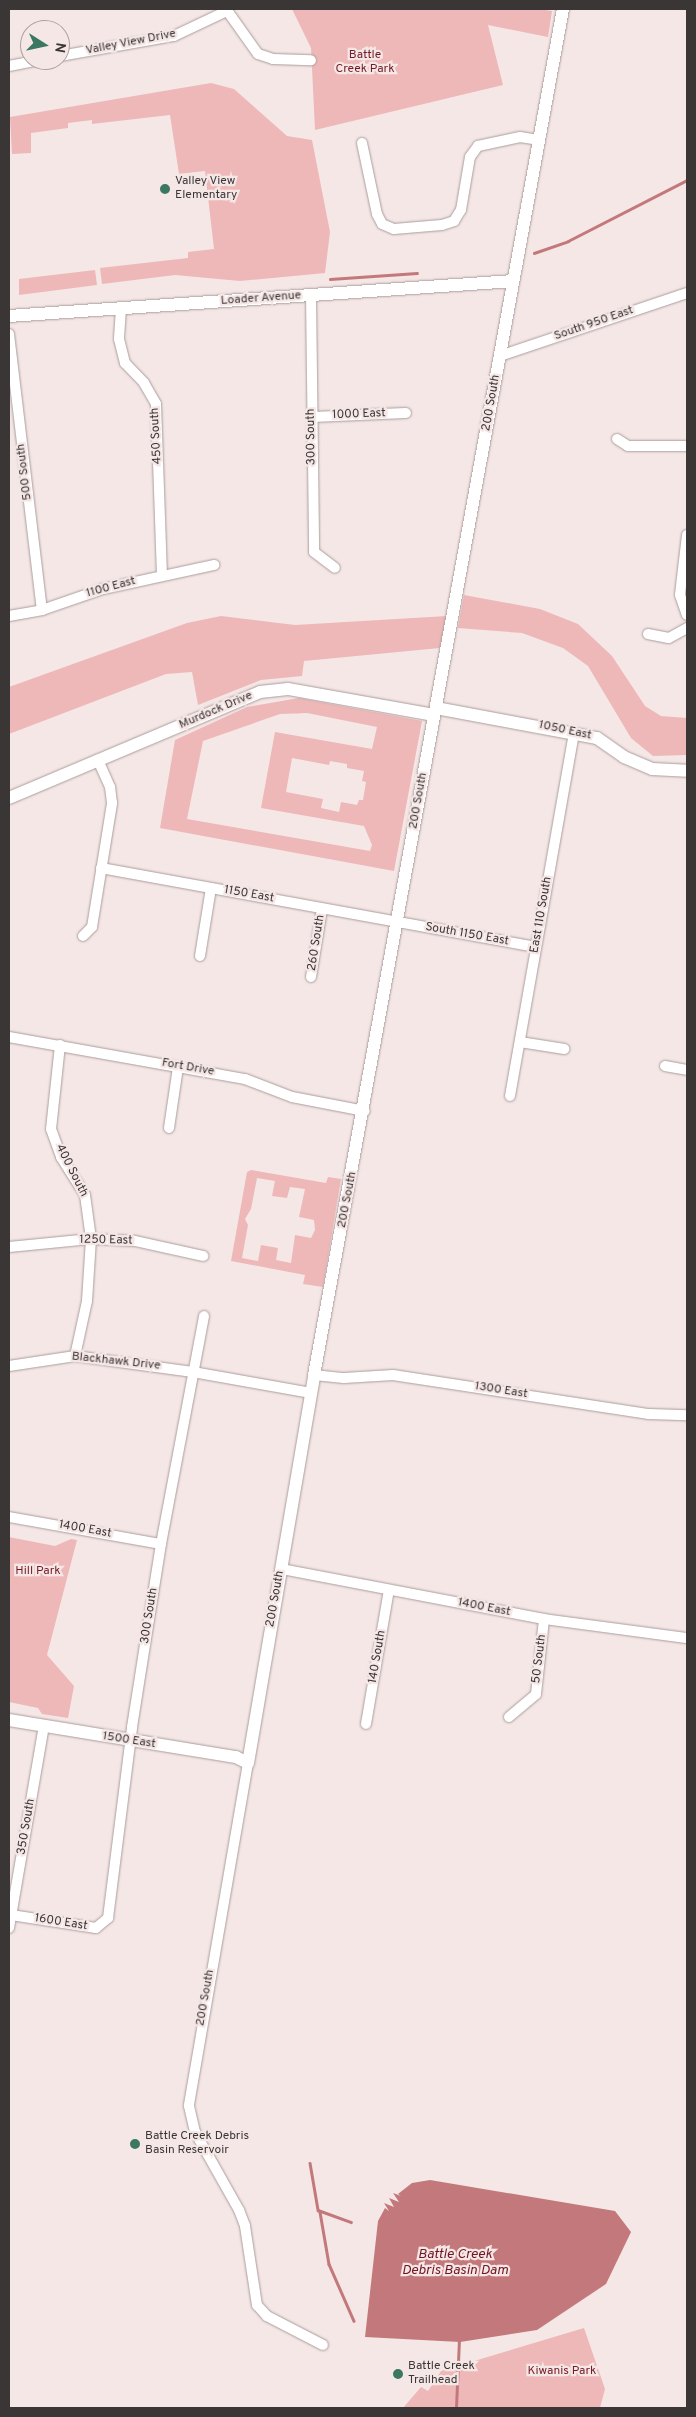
<!DOCTYPE html>
<style>
body{margin:0}
#map{position:relative;width:696px;height:2417px;overflow:hidden;background:#f5e7e6;font-family:Overpass,sans-serif}
div>[style]{position:absolute}
.green>*{inset:0;background:#eeb8b8}
.water>*{inset:0;background:#c3797b}
.stream>*{height:2.5px;margin:-1.25px;padding:0 1.25px;transform-origin:1.25px;border-radius:1.25px;background:#c3797b}
.roads{filter:drop-shadow(0 0 1px #aa9d9d) drop-shadow(0 0 1px #aa9d9d)}
.minor>*{height:10px;margin:-5px;padding:0 5px;transform-origin:5px;border-radius:5px;background:#fff}
.tertiary>*{height:12px;margin:-6px;padding:0 6px;transform-origin:6px;border-radius:6px;background:#fff}
.dots>*{width:14px;height:14px;translate:-50% -50%;box-sizing:border-box;border:2px solid #f5e7e6;border-radius:50%}
span{translate:-50% -50%;white-space:nowrap;text-align:center;line-height:1.15;-webkit-text-stroke:4.5px #f5e7e6;paint-order:stroke}
.street-label{font-size:12px;color:#3b3636}
.park-label{font-size:12px;color:#731a26}
.poi-label{font-size:12px;color:#3b3636}
.left{translate:0 -50%;text-align:left}
.water-label{font-size:14px;color:#701623;font-style:italic}
.frame{position:absolute;inset:0;border:10px solid #3b3636;pointer-events:none}
.north{position:absolute;left:20px;top:20px;width:50px;height:50px;box-sizing:border-box;background:#f5e7e6;border:1px solid #aba0a0;border-radius:50%;rotate:100deg;font-size:14px;font-weight:700;line-height:20px;text-align:center;color:#3b3636}
.north::after{content:'';display:block;margin:auto;width:18px;height:22px;background:#3b7761;clip-path:polygon(50% 0,100% 100%,50% 72%,0 100%)}
</style>
<div id="map">
<div class="green">
<i style="clip-path:polygon(292px 9px,539px 9px,552px 11px,548px 37px,488px 25px,503px 85px,315px 130px,311px 48px)"></i>
<i style="clip-path:polygon(211px 83px,234px 89px,287px 136px,312px 140px,330px 232px,325px 273px,240px 281px,175px 275px,102px 284px,100px 268px,188px 258px,188px 252px,214px 249px,205px 171px,179px 174px,170px 115px,92px 124px,92px 120px,68px 123px,68px 128px,31px 133px,31px 153px,12px 154px,10px 117px)"></i>
<i style="clip-path:polygon(95px 270px,97px 285px,19px 295px,19px 279px)"></i>
<i style="clip-path:polygon(464px 595px,540px 609px,578px 624px,612px 656px,645px 706px,661px 716px,687px 718px,687px 755px,653px 756px,631px 738px,588px 666px,563px 648px,522px 633px,458px 628px)"></i>
<i style="clip-path:polygon(221px 616px,295px 625px,447px 616px,440px 648px,304px 661px,302px 676px,261px 680px,198px 705px,192px 672px,166px 674px,9px 734px,9px 687px,187px 623px)"></i>
<i style="clip-path:polygon(evenodd,299px 698px,422px 721px,394px 871px,160px 828px,175px 740px,247px 707px,299px 698px,307px 713px,377px 727px,372px 749px,275px 732px,261px 808px,364px 826px,372px 845px,370px 851px,187px 819px,203px 741px,280px 714px,307px 713px,299px 698px,292px 758px,329px 765px,330px 761px,347px 764px,347px 768px,364px 771px,362px 781px,366px 782px,363px 800px,359px 800px,357px 805px,341px 802px,339px 812px,321px 808px,323px 799px,286px 792px,292px 758px)"></i>
<i style="clip-path:polygon(evenodd,251px 1170px,326px 1183px,328px 1177px,341px 1179px,323px 1287px,303px 1284px,305px 1275px,231px 1261px,247px 1172px,251px 1170px,257px 1178px,275px 1181px,272px 1196px,287px 1198px,290px 1187px,305px 1189px,299px 1217px,314px 1220px,315px 1230px,311px 1238px,295px 1235px,291px 1263px,276px 1260px,278px 1248px,261px 1245px,258px 1261px,242px 1258px,248px 1225px,245px 1219px,251px 1209px,257px 1178px)"></i>
<i style="clip-path:polygon(9px 1537px,55px 1546px,71px 1539px,77px 1540px,47px 1655px,74px 1686px,68px 1718px,42px 1714px,38px 1708px,9px 1702px)"></i>
<i style="clip-path:polygon(584px 2328px,605px 2389px,600px 2408px,403px 2408px,421px 2387px,428px 2391px,441px 2371px)"></i>
</div>
<div class="water">
<i style="clip-path:polygon(430px 2180px,615px 2211px,631px 2232px,606px 2284px,537px 2330px,460px 2342px,365px 2337px,378px 2221px,385px 2208px,389px 2211px,384px 2203px,394px 2207px,389px 2198px,399px 2202px,393px 2193px,401px 2196px,398px 2194px,412px 2183px)"></i>
</div>
<div class="stream">
<i style="left:534px;top:253px;width:36px;rotate:-19deg"></i>
<i style="left:568px;top:241px;width:134px;rotate:-27.1deg"></i>
<i style="left:330px;top:279px;width:87px;rotate:-3.9deg"></i>
<i style="left:310px;top:2163px;width:48px;rotate:80.3deg"></i>
<i style="left:318px;top:2210px;width:35px;rotate:20deg"></i>
<i style="left:320px;top:2212px;width:53px;rotate:80.2deg"></i>
<i style="left:329px;top:2264px;width:62px;rotate:66.3deg"></i>
<i style="left:456px;top:2408px;width:68px;rotate:-87.5deg"></i>
</div>
<div class="roads">
<div class="minor">
<i style="left:226px;top:9px;width:55px;rotate:54.6deg"></i>
<i style="left:258px;top:54px;width:16px;rotate:18deg"></i>
<i style="left:273px;top:59px;width:38px;rotate:2deg"></i>
<i style="left:60px;top:56px;width:116px;rotate:-10deg"></i>
<i style="left:174px;top:36px;width:59px;rotate:-25.3deg"></i>
<i style="left:9px;top:66px;width:32px;rotate:-11deg"></i>
<i style="left:362px;top:143px;width:73px;rotate:78.1deg"></i>
<i style="left:377px;top:214px;width:11px;rotate:63deg"></i>
<i style="left:382px;top:224px;width:13px;rotate:23deg"></i>
<i style="left:394px;top:229px;width:48px;rotate:-4.8deg"></i>
<i style="left:442px;top:225px;width:13px;rotate:-18deg"></i>
<i style="left:454px;top:221px;width:13px;rotate:-58deg"></i>
<i style="left:461px;top:210px;width:54px;rotate:-80.4deg"></i>
<i style="left:470px;top:157px;width:14px;rotate:-54deg"></i>
<i style="left:478px;top:146px;width:43px;rotate:-12.1deg"></i>
<i style="left:520px;top:137px;width:20px;rotate:9deg"></i>
<i style="left:311px;top:295px;width:257px;rotate:89.3deg"></i>
<i style="left:314px;top:552px;width:26px;rotate:37deg"></i>
<i style="left:121px;top:309px;width:30px;rotate:94deg"></i>
<i style="left:119px;top:339px;width:25px;rotate:76deg"></i>
<i style="left:125px;top:363px;width:28px;rotate:46deg"></i>
<i style="left:144px;top:383px;width:24px;rotate:60deg"></i>
<i style="left:156px;top:404px;width:171px;rotate:88deg"></i>
<i style="left:9px;top:334px;width:278px;rotate:83.2deg"></i>
<i style="left:500px;top:356px;width:197px;rotate:-18.6deg"></i>
<i style="left:312px;top:417px;width:94px;rotate:-2.4deg"></i>
<i style="left:617px;top:439px;width:13px;rotate:32deg"></i>
<i style="left:628px;top:446px;width:59px"></i>
<i style="left:687px;top:535px;width:60px;rotate:96.7deg"></i>
<i style="left:680px;top:595px;width:21px;rotate:71deg"></i>
<i style="left:9px;top:616px;width:34px;rotate:-10deg"></i>
<i style="left:42px;top:610px;width:65px;rotate:-19deg"></i>
<i style="left:103px;top:589px;width:114px;rotate:-12.2deg"></i>
<i style="left:648px;top:634px;width:21px;rotate:11deg"></i>
<i style="left:669px;top:638px;width:21px;rotate:-29deg"></i>
<i style="left:101px;top:868px;width:442px;rotate:10.3deg"></i>
<i style="left:83px;top:936px;width:13px;rotate:-45deg"></i>
<i style="left:92px;top:927px;width:126px;rotate:-80.8deg"></i>
<i style="left:112px;top:803px;width:16px;rotate:-97deg"></i>
<i style="left:110px;top:787px;width:30px;rotate:-114deg"></i>
<i style="left:200px;top:956px;width:69px;rotate:-80.8deg"></i>
<i style="left:311px;top:977px;width:69px;rotate:-80.8deg"></i>
<i style="left:9px;top:1037px;width:240px;rotate:10.1deg"></i>
<i style="left:245px;top:1079px;width:50px;rotate:21deg"></i>
<i style="left:292px;top:1097px;width:74px;rotate:10.9deg"></i>
<i style="left:520px;top:1042px;width:45px;rotate:9deg"></i>
<i style="left:60px;top:1045px;width:84px;rotate:96.1deg"></i>
<i style="left:51px;top:1129px;width:30px;rotate:70deg"></i>
<i style="left:61px;top:1157px;width:45px;rotate:57.7deg"></i>
<i style="left:85px;top:1195px;width:44px;rotate:82.2deg"></i>
<i style="left:91px;top:1239px;width:62px;rotate:93.7deg"></i>
<i style="left:87px;top:1301px;width:56px;rotate:102.3deg"></i>
<i style="left:665px;top:1066px;width:22px;rotate:10deg"></i>
<i style="left:510px;top:1096px;width:369px;rotate:-80deg"></i>
<i style="left:169px;top:1128px;width:62px;rotate:-81.6deg"></i>
<i style="left:9px;top:1247px;width:82px;rotate:-5.6deg"></i>
<i style="left:91px;top:1239px;width:44px;rotate:2.6deg"></i>
<i style="left:135px;top:1241px;width:70px;rotate:12.4deg"></i>
<i style="left:9px;top:1366px;width:67px;rotate:-8.6deg"></i>
<i style="left:75px;top:1356px;width:119px;rotate:7.7deg"></i>
<i style="left:193px;top:1372px;width:120px;rotate:10.1deg"></i>
<i style="left:314px;top:1375px;width:30px;rotate:6deg"></i>
<i style="left:344px;top:1378px;width:49px;rotate:-3.5deg"></i>
<i style="left:393px;top:1375px;width:259px;rotate:8.7deg"></i>
<i style="left:649px;top:1414px;width:38px;rotate:2deg"></i>
<i style="left:9px;top:1517px;width:154px;rotate:10.1deg"></i>
<i style="left:282px;top:1569px;width:267px;rotate:10.8deg"></i>
<i style="left:544px;top:1619px;width:144px;rotate:7.6deg"></i>
<i style="left:509px;top:1717px;width:35px;rotate:-40deg"></i>
<i style="left:536px;top:1694px;width:75px;rotate:-83.9deg"></i>
<i style="left:366px;top:1724px;width:136px;rotate:-80.3deg"></i>
<i style="left:248px;top:1763px;width:348px;rotate:99.8deg"></i>
<i style="left:189px;top:2106px;width:27px;rotate:77deg"></i>
<i style="left:195px;top:2132px;width:90px;rotate:60.6deg"></i>
<i style="left:239px;top:2210px;width:17px;rotate:69deg"></i>
<i style="left:245px;top:2226px;width:80px;rotate:81.4deg"></i>
<i style="left:257px;top:2305px;width:15px;rotate:48deg"></i>
<i style="left:267px;top:2316px;width:63px;rotate:27.4deg"></i>
<i style="left:11px;top:1915px;width:86px;rotate:8.7deg"></i>
<i style="left:96px;top:1928px;width:16px;rotate:-40deg"></i>
<i style="left:108px;top:1918px;width:193px;rotate:-82.8deg"></i>
<i style="left:132px;top:1727px;width:185px;rotate:-81deg"></i>
<i style="left:161px;top:1544px;width:232px;rotate:-79.3deg"></i>
<i style="left:9px;top:1928px;width:205px;rotate:-80.2deg"></i>
</div>
<div class="tertiary">
<i style="left:9px;top:316px;width:505px;rotate:-3.97deg"></i>
<i style="left:436px;top:708px;width:164px;rotate:10.6deg"></i>
<i style="left:597px;top:738px;width:33px;rotate:35deg"></i>
<i style="left:624px;top:757px;width:30px;rotate:23deg"></i>
<i style="left:652px;top:769px;width:35px;rotate:3deg"></i>
<i style="left:9px;top:798px;width:272px;rotate:-22.9deg"></i>
<i style="left:260px;top:692px;width:28px;rotate:-6deg"></i>
<i style="left:288px;top:689px;width:148px;rotate:10.1deg"></i>
<i style="left:9px;top:1720px;width:230px;rotate:9.3deg"></i>
<i style="left:236px;top:1757px;width:13px;rotate:27deg"></i>
<i style="left:248px;top:1763px;width:394px;rotate:-80.3deg"></i>
<i style="left:314px;top:1375px;width:1389px;rotate:-79.67deg"></i>
</div>
</div>
<div class="dots">
<i style="left:165px;top:189px;background:#3b7761"></i>
<i style="left:135px;top:2144px;background:#3b7761"></i>
<i style="left:398px;top:2374px;background:#3b7761"></i>
</div>
<div class="street-label">
<span style="left:131px;top:43px;rotate:-11deg">Valley View Drive</span>
<span style="left:261px;top:299px;rotate:-4deg">Loader Avenue</span>
<span style="left:594px;top:324px;rotate:-19deg">South 950 East</span>
<span style="left:492px;top:403px;rotate:-80deg">200 South</span>
<span style="left:359px;top:415px;rotate:-2deg">1000 East</span>
<span style="left:157px;top:436px;rotate:-93deg">450 South</span>
<span style="left:312px;top:437px;rotate:-91deg">300 South</span>
<span style="left:25px;top:472px;rotate:-97deg">500 South</span>
<span style="left:111px;top:588px;rotate:-15deg">1100 East</span>
<span style="left:216px;top:711px;rotate:-23deg">Murdock Drive</span>
<span style="left:565px;top:731px;rotate:12deg">1050 East</span>
<span style="left:419px;top:801px;rotate:-80deg">200 South</span>
<span style="left:249px;top:895px;rotate:10deg">1150 East</span>
<span style="left:542px;top:915px;rotate:-80deg">East 110 South</span>
<span style="left:467px;top:935px;rotate:10deg">South 1150 East</span>
<span style="left:317px;top:943px;rotate:-81deg">260 South</span>
<span style="left:188px;top:1068px;rotate:10deg">Fort Drive</span>
<span style="left:71px;top:1171px;rotate:63deg">400 South</span>
<span style="left:348px;top:1200px;rotate:-79deg">200 South</span>
<span style="left:106px;top:1241px;rotate:1deg">1250 East</span>
<span style="left:116px;top:1362px;rotate:6deg">Blackhawk Drive</span>
<span style="left:501px;top:1391px;rotate:9deg">1300 East</span>
<span style="left:85px;top:1530px;rotate:10deg">1400 East</span>
<span style="left:276px;top:1599px;rotate:-80deg">200 South</span>
<span style="left:484px;top:1608px;rotate:11deg">1400 East</span>
<span style="left:150px;top:1616px;rotate:-81deg">300 South</span>
<span style="left:378px;top:1657px;rotate:-80deg">140 South</span>
<span style="left:540px;top:1659px;rotate:-83deg">50 South</span>
<span style="left:129px;top:1741px;rotate:9deg">1500 East</span>
<span style="left:27px;top:1827px;rotate:-80deg">350 South</span>
<span style="left:61px;top:1923px;rotate:9deg">1600 East</span>
<span style="left:206px;top:1998px;rotate:-80deg">200 South</span>
</div>
<div class="park-label">
<span style="left:365px;top:63px">Battle<br>Creek Park</span>
<span style="left:38px;top:1572px">Hill Park</span>
<span style="left:562px;top:2372px">Kiwanis Park</span>
</div>
<div class="poi-label">
<span class="left" style="left:175px;top:189px">Valley View<br>Elementary</span>
<span class="left" style="left:145px;top:2144px">Battle Creek Debris<br>Basin Reservoir</span>
<span class="left" style="left:408px;top:2374px">Battle Creek<br>Trailhead</span>
</div>
<div class="water-label">
<span style="left:455px;top:2263px">Battle Creek<br>Debris Basin Dam</span>
</div>
<div class="frame"></div>
<div class="north">N</div>
</div>
